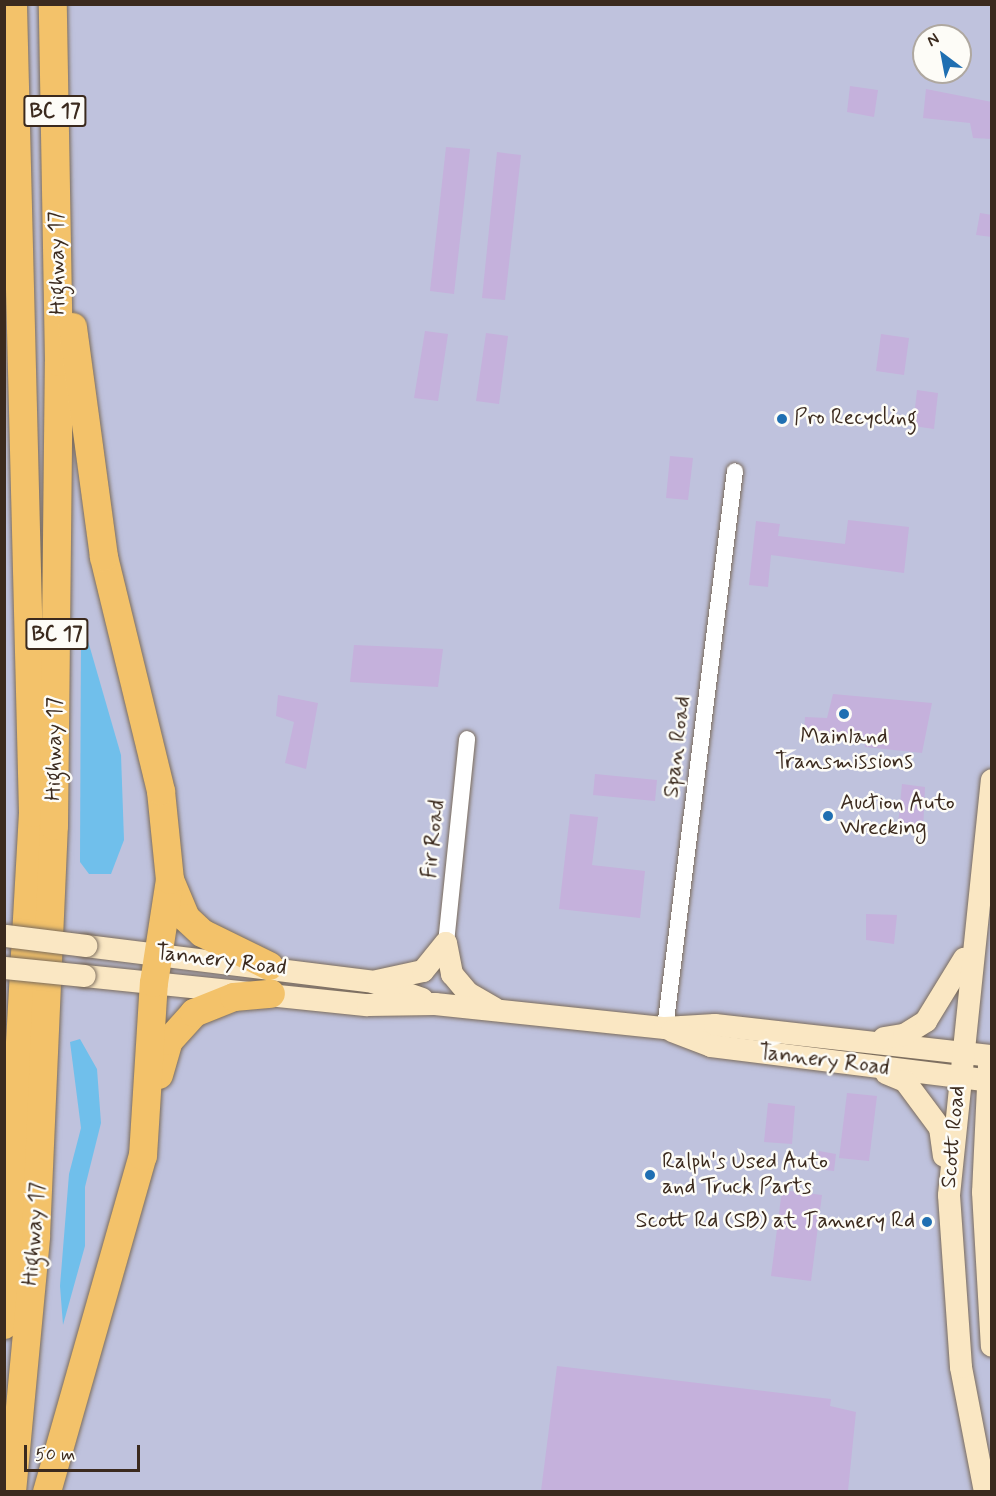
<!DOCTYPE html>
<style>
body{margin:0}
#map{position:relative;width:996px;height:1496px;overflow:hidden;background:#f3e7cf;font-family:Mynerve,sans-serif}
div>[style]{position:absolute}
.industrial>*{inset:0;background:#bfc2dd}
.water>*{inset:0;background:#70bfeb}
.building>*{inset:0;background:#c5b1dc}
.roads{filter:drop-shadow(0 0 2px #7b6c5c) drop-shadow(0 0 2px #7b6c5c)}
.minor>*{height:16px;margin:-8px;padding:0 8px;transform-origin:8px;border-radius:8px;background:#fff}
.secondary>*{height:22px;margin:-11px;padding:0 11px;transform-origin:11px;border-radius:11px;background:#fae7c3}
.motorway>*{height:28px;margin:-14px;padding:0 14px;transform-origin:14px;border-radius:14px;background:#f3c26a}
.bridges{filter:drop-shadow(0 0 2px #7b6c5c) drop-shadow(0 0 2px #7b6c5c)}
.secondary-bridge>*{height:22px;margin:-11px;padding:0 11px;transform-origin:11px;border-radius:11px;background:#fae7c3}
.dots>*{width:16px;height:16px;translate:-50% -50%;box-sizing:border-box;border:3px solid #fdfcf7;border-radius:50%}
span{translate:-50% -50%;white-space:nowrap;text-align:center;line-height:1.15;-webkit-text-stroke:5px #fdfcf7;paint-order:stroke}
.shield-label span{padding:2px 4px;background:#fdfcf7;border:2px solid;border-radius:4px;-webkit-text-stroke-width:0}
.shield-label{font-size:21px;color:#3b2a1e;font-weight:700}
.street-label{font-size:22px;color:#3b2a1e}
.poi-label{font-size:22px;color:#3b2a1e}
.left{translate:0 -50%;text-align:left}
.right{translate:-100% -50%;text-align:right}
.frame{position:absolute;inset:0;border:6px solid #3b2a1e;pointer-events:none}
.north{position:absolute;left:912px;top:24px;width:60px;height:60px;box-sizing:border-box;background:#fdfcf7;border:2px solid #afa8a0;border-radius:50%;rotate:328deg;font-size:16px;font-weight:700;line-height:24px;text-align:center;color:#3b2a1e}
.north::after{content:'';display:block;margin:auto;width:21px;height:27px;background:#1f6fb2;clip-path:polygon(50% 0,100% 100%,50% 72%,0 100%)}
.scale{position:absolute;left:24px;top:1445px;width:116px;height:27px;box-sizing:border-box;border:3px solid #3b2a1e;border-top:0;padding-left:8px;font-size:18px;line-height:21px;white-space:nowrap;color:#3b2a1e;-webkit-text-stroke:4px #fdfcf7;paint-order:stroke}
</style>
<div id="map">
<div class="industrial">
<i style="clip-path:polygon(evenodd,5px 5px,991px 5px,991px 1491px,5px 1492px,5px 5px,924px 36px,960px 36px,960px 72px,924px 72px,924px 36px)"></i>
</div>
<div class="water">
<i style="clip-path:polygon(86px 634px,121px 755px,124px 840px,111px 874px,89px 874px,80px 862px,81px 637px)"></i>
<i style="clip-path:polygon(80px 1039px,97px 1069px,101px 1123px,85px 1187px,85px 1246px,63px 1325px,60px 1286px,69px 1174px,81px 1128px,70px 1042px)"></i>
</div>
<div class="building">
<i style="clip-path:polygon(850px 86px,878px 90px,874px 117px,847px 112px)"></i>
<i style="clip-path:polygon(926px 89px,992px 102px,992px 139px,973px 138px,970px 123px,923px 118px)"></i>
<i style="clip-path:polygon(446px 147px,470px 149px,454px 294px,430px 291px)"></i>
<i style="clip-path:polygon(497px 152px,521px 155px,505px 300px,482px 298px)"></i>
<i style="clip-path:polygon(980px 213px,992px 215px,992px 237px,976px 235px)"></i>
<i style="clip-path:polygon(425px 331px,448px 334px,438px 401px,414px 398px)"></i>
<i style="clip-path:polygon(486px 333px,508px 336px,499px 404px,476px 401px)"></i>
<i style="clip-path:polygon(881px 334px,909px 338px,904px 375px,876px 371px)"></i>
<i style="clip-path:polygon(917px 390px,938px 393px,934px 429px,913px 426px)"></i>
<i style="clip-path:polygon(670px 456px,693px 458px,688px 500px,666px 498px)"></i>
<i style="clip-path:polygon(848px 520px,909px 527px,904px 573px,771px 555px,768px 587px,749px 585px,756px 521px,780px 524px,778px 536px,845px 544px)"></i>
<i style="clip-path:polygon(354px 645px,443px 649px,438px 687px,350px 682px)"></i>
<i style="clip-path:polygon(833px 694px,932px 703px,922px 753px,865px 747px,864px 736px,804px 731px,805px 717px,827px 718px)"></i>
<i style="clip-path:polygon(278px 695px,318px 703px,306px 769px,285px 763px,294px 722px,276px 716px)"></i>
<i style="clip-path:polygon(595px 774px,657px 780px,655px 801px,593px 795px)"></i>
<i style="clip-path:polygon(902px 784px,925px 787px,923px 831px,898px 825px)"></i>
<i style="clip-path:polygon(570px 814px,598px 817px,592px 865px,645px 871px,640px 918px,559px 909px)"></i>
<i style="clip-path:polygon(866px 914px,897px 915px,894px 944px,866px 940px)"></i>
<i style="clip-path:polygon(847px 1093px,877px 1096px,869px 1161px,839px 1158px)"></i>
<i style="clip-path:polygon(768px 1103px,795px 1106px,792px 1144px,764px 1142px)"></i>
<i style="clip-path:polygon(819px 1151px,836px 1154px,834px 1171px,817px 1169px)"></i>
<i style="clip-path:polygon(782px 1190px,822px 1195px,811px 1281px,771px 1276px)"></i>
<i style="clip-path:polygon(557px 1366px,831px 1399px,830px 1406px,856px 1412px,848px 1491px,541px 1491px)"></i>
</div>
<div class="roads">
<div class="minor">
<i style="left:446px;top:943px;width:205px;rotate:-84.1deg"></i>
<i style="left:665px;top:1028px;width:561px;rotate:-82.84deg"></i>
</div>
<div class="secondary">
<i style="left:446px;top:943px;width:32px;rotate:79deg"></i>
<i style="left:452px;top:974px;width:25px;rotate:50deg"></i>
<i style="left:468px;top:993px;width:30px;rotate:30deg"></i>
<i style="left:86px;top:946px;width:289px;rotate:7.1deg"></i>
<i style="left:373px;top:982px;width:52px;rotate:19.1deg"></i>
<i style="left:85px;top:976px;width:284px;rotate:5.9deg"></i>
<i style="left:368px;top:1005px;width:67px;rotate:-0.9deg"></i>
<i style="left:435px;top:1004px;width:231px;rotate:6deg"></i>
<i style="left:665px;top:1028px;width:50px;rotate:-3.4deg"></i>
<i style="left:715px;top:1025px;width:279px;rotate:6.4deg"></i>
<i style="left:377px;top:981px;width:47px;rotate:-12.3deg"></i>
<i style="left:423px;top:971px;width:36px;rotate:-51deg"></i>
<i style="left:672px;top:1031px;width:42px;rotate:21deg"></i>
<i style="left:711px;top:1046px;width:283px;rotate:7.1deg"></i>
<i style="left:884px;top:1038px;width:20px;rotate:-9deg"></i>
<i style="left:904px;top:1035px;width:26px;rotate:-32deg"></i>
<i style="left:926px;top:1021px;width:73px;rotate:-58.5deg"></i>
<i style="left:989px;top:1066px;width:126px;rotate:92.7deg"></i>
<i style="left:983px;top:1192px;width:154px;rotate:86.7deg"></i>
<i style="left:886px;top:1073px;width:21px;rotate:23deg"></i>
<i style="left:905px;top:1081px;width:59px;rotate:53.3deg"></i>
<i style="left:940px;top:1128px;width:28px;rotate:82deg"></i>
<i style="left:985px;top:1492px;width:127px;rotate:-100.9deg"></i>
<i style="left:961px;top:1367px;width:172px;rotate:-94deg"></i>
<i style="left:949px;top:1195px;width:417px;rotate:-84.1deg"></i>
</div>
<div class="motorway">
<i style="left:170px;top:880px;width:41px;rotate:67.2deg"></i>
<i style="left:186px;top:918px;width:22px;rotate:43deg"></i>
<i style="left:202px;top:933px;width:75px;rotate:26.2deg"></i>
<i style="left:159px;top:1075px;width:35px;rotate:-74deg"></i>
<i style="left:169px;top:1041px;width:38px;rotate:-48deg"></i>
<i style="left:194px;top:1013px;width:43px;rotate:-21.8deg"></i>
<i style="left:234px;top:997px;width:37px;rotate:-5deg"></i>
<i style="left:4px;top:1325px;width:513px;rotate:-86.76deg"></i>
<i style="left:33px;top:813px;width:809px;rotate:-91.42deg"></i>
<i style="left:12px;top:1492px;width:257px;rotate:-84.6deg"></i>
<i style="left:36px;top:1236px;width:410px;rotate:-87.5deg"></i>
<i style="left:54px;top:826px;width:464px;rotate:-89.4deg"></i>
<i style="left:59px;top:362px;width:358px;rotate:-91deg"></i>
<i style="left:47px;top:1492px;width:349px;rotate:-74.1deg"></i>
<i style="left:143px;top:1156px;width:173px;rotate:-86.4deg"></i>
<i style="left:154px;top:983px;width:104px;rotate:-81.2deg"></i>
<i style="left:170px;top:880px;width:89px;rotate:-95.8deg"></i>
<i style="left:161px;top:791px;width:241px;rotate:-103.7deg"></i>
<i style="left:104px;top:557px;width:232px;rotate:-97.7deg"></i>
</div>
</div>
<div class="bridges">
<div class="secondary-bridge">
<i style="left:6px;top:936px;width:81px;rotate:7.1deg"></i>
<i style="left:5px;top:968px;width:80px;rotate:5.7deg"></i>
</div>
</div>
<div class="dots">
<i style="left:782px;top:419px;background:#1f6fb2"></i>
<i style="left:844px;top:714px;background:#1f6fb2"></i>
<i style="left:828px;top:816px;background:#1f6fb2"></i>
<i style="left:650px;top:1175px;background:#1f6fb2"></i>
<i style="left:927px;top:1222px;background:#1f6fb2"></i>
</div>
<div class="shield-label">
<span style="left:55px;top:111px">BC 17</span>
<span style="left:57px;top:634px">BC 17</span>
</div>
<div class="street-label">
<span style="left:58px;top:263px;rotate:-91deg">Highway 17</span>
<span style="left:678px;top:747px;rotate:-83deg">Span Road</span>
<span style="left:55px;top:749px;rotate:-89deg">Highway 17</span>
<span style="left:434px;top:839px;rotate:-84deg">Fir Road</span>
<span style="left:221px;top:961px;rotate:7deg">Tannery Road</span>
<span style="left:824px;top:1061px;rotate:7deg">Tannery Road</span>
<span style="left:954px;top:1137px;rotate:-85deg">Scott Road</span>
<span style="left:35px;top:1234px;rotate:-86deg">Highway 17</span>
</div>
<div class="poi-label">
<span class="left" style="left:794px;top:419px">Pro Recycling</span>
<span style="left:844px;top:750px">Mainland<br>Transmissions</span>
<span class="left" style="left:840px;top:816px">Auction Auto<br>Wrecking</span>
<span class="left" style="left:662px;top:1175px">Ralph's Used Auto<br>and Truck Parts</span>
<span class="right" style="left:915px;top:1222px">Scott Rd (SB) at Tannery Rd</span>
</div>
<div class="frame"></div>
<div class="north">N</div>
<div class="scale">50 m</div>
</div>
